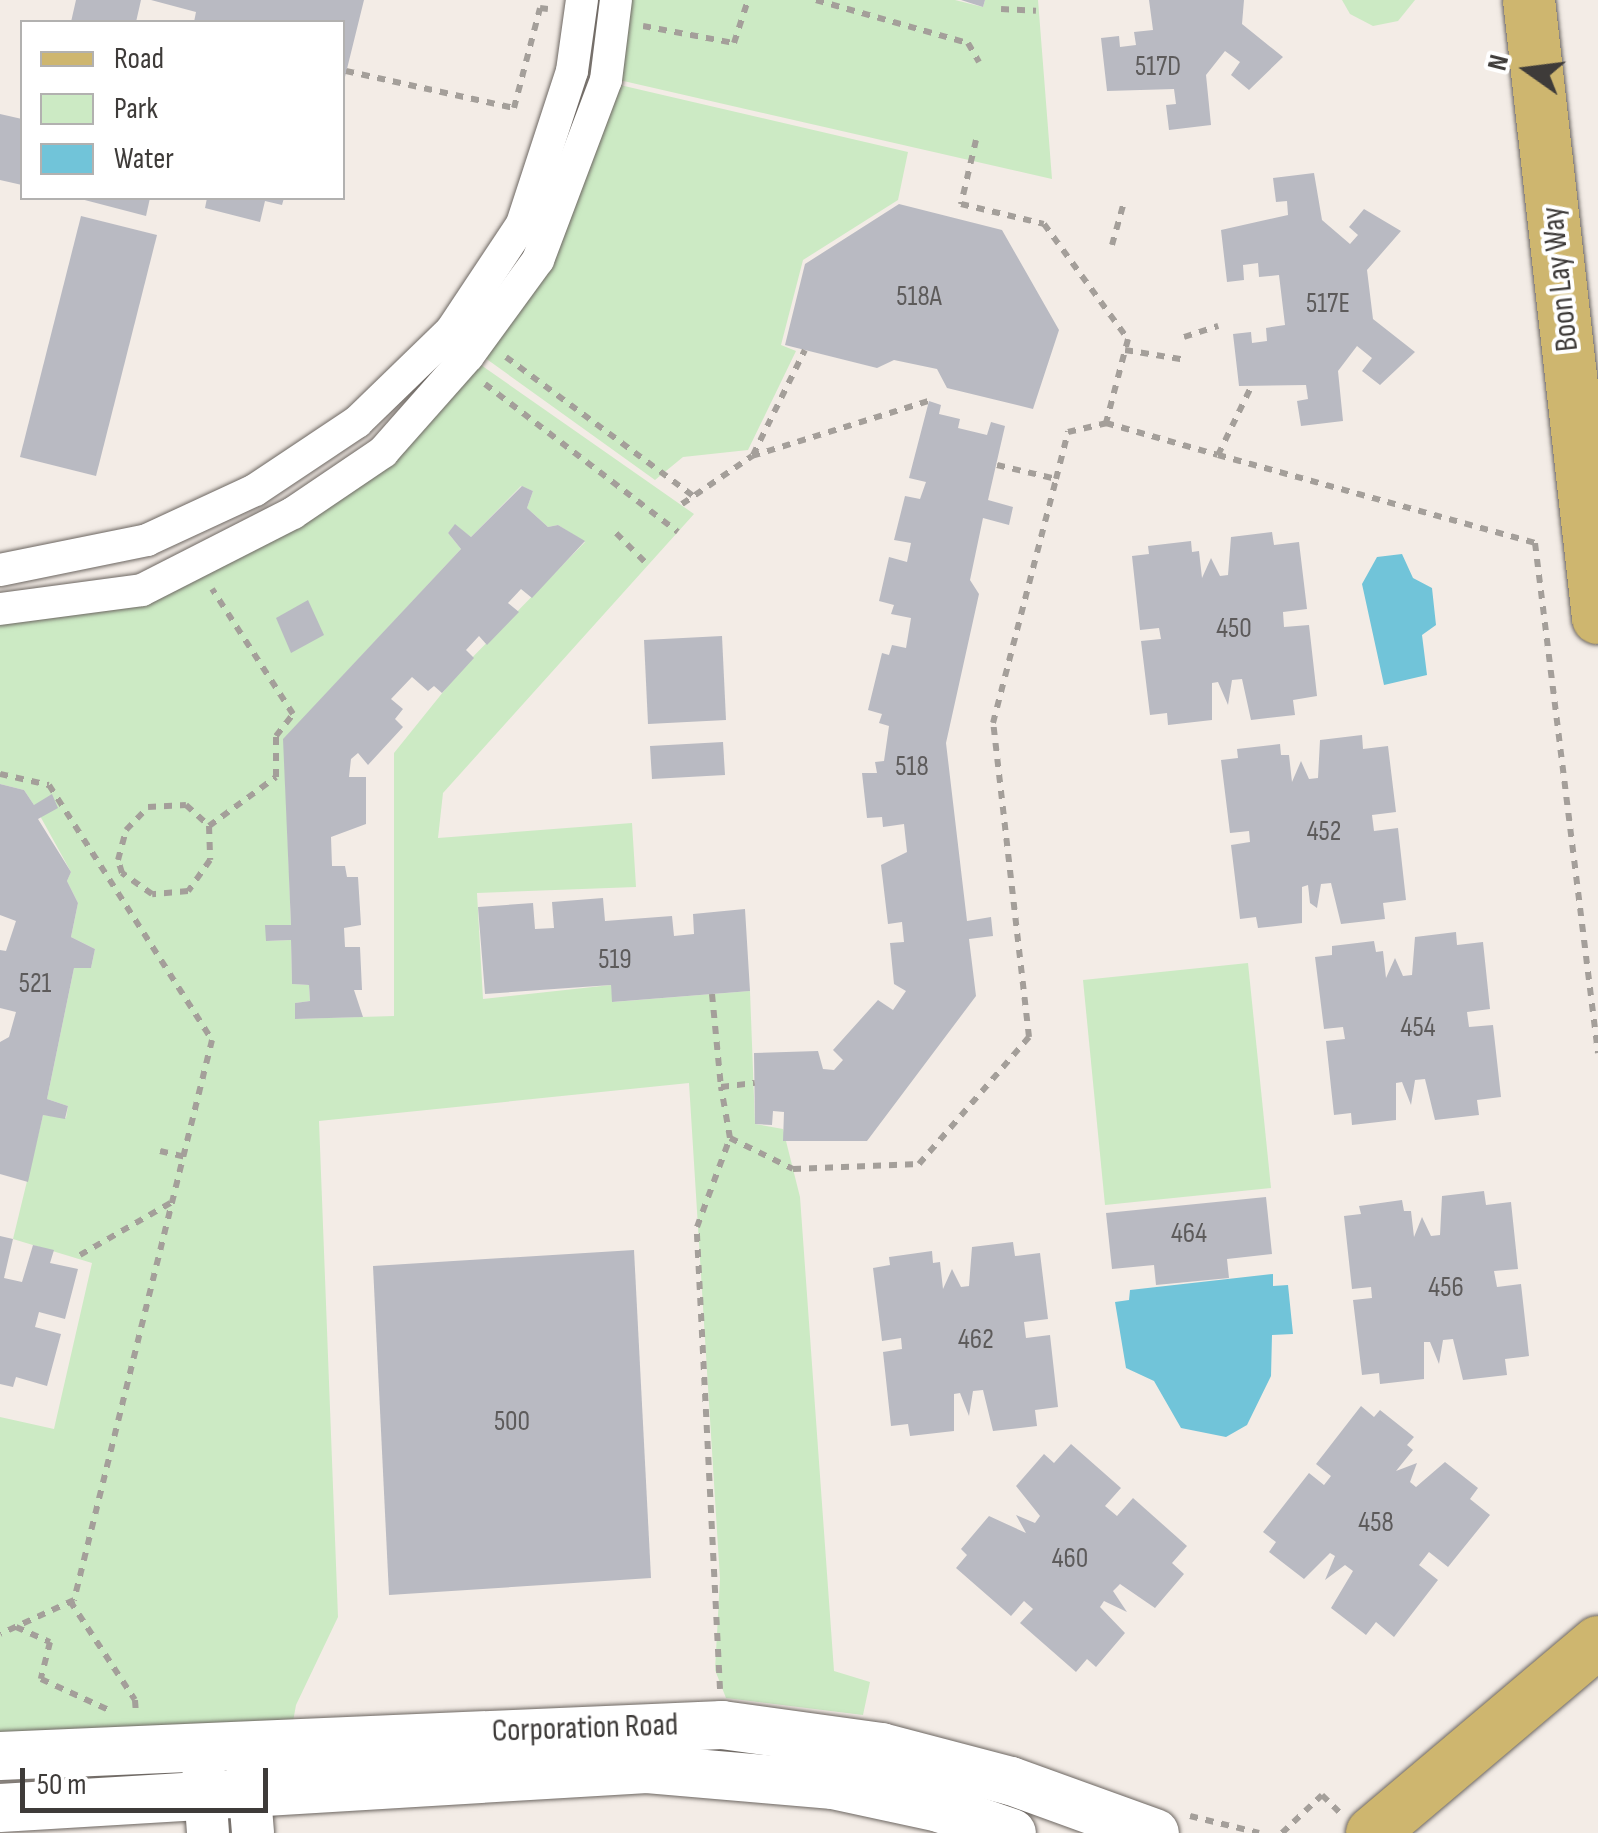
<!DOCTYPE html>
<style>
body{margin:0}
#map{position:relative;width:1598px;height:1833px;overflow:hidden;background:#f3ece6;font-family:"Sofia Sans Condensed",sans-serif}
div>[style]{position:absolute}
.green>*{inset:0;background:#cceac4}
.water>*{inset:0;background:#71c4d9}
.building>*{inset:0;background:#b9bac2}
.path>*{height:6px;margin-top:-3px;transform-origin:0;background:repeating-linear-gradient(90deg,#a49f9a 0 8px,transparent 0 16px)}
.roads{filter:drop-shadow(0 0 2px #6c6661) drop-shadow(0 0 2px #6c6661)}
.minor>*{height:32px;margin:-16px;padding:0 16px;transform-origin:16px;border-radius:16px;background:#fff}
.tertiary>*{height:42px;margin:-21px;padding:0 21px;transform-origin:21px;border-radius:21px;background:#fff}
.secondary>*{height:48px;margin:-24px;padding:0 24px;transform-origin:24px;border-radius:24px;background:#fff}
.primary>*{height:52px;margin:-26px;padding:0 26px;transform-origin:26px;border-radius:26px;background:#ceb66f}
span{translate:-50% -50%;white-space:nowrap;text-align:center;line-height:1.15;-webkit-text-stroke:8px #fff;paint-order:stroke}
.number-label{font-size:28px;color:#5d5b5b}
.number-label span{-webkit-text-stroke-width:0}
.street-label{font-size:32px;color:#3e3b39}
.legend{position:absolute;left:20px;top:20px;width:325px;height:180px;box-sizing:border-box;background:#fff;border:2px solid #b2b1b0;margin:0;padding:12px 18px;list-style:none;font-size:30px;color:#3e3b39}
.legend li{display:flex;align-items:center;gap:20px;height:50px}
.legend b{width:50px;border:2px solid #b2b1b0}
.north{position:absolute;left:1478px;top:20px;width:100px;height:100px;-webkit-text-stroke:8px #fff;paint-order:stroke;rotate:284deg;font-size:28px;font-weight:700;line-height:40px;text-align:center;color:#3e3b39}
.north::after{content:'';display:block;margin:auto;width:35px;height:45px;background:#3e3b39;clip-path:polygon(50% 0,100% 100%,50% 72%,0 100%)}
.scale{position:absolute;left:20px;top:1768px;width:248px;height:45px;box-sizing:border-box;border:5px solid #3e3b39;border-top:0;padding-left:12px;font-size:30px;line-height:35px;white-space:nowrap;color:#3e3b39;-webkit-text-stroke:8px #fff;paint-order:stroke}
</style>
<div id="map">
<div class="green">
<i style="clip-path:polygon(616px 0,955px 0,983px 7px,985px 0,1038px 0,1052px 179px,606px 77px)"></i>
<i style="clip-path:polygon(1342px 0,1415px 0,1398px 21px,1373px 26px,1350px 14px)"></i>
<i style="clip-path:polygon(607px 82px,908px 152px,898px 200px,803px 260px,781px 345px,796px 351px,748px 450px,683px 457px,655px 480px,481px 355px)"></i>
<i style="clip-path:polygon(evenodd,468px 356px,694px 514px,443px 793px,438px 838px,632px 823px,636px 887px,477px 893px,483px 999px,611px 985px,613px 1002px,750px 991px,755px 1124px,783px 1129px,800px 1197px,834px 1671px,870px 1682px,863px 1715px,726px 1698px,715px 1670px,720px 1579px,689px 1083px,319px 1121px,338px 1617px,296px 1705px,289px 1744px,0 1753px,0 1417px,54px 1429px,92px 1263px,13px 1239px,43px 1115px,66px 1118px,68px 1106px,47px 1099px,74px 968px,91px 968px,95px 949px,71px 937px,78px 903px,67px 881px,71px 872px,34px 805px,24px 790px,0 784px,0 610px,143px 590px,383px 452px,468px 356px,521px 486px,533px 491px,527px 508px,548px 527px,558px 525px,585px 542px,464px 666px,394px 753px,394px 1016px,295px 1019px,295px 1003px,310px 1001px,309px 985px,292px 984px,291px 940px,267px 941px,266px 925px,291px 925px,284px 739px,461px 549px,448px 533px,455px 525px,471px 537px,521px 486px)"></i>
<i style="clip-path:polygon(1248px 963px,1271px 1188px,1105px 1205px,1083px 980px)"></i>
</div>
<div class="water">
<i style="clip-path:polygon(1402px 554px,1413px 578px,1432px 588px,1436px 625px,1422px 635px,1427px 675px,1384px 685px,1362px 584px,1377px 557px)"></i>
<i style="clip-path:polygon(1273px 1274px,1273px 1286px,1288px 1285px,1293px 1334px,1272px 1335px,1271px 1376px,1247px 1425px,1226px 1437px,1181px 1428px,1154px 1381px,1126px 1368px,1115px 1302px,1129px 1300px,1130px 1290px)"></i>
</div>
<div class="building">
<i style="clip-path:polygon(76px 0,141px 0,136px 22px,71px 22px)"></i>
<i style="clip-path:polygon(151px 0,364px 0,344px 81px,342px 22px,194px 22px,196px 12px)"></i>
<i style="clip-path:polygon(961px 0,985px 0,983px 7px)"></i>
<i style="clip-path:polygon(1149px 0,1244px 0,1242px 24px,1283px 57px,1249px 90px,1231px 75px,1240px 62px,1225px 51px,1206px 75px,1211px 125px,1169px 130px,1166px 105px,1176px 104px,1174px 89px,1107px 91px,1101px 38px,1119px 36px,1120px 47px,1136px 45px,1134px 32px,1153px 30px)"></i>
<i style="clip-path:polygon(0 114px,22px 119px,22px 185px,0 180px)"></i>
<i style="clip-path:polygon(1314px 173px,1322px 220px,1350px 244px,1358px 235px,1349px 227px,1364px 209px,1401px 231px,1367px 270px,1373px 319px,1415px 352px,1380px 385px,1362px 371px,1372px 358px,1357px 346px,1338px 371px,1343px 421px,1301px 426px,1297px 401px,1308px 399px,1306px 385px,1239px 386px,1233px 334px,1251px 332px,1252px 343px,1267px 341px,1266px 328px,1285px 325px,1279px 275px,1259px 277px,1258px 263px,1243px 265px,1244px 280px,1227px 282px,1221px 230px,1288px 215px,1287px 201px,1276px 202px,1273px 178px)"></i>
<i style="clip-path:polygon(77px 198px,150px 198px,146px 216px)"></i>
<i style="clip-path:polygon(207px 198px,284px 198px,282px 205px,265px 201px,260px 222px,205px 208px)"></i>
<i style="clip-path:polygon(899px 204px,1002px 230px,1059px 330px,1033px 409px,947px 388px,937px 369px,894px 360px,877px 368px,785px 345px,805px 264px)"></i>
<i style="clip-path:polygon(81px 216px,157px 235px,96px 476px,20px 457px)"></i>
<i style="clip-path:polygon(929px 401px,941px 405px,939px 414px,960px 419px,958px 428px,987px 435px,991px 422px,1005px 426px,988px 500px,1013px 507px,1009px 525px,983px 518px,970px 580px,979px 594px,946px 743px,967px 921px,991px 917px,993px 936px,969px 939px,976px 996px,867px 1141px,783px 1141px,784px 1112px,773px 1111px,772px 1125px,755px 1124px,754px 1053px,818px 1051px,823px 1069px,834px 1070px,843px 1060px,833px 1050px,878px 1000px,893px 1010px,906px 991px,894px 984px,890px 943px,904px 942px,902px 922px,888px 924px,881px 865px,907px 852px,904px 824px,883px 827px,882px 817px,867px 818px,862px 773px,877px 773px,875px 762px,884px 761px,889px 726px,879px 723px,882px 714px,868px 710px,882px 653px,889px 655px,892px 645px,906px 648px,911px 618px,891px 614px,894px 605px,879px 601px,889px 557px,907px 562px,911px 543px,894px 540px,905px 496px,920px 499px,926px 482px,909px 478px)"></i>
<i style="clip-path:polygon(522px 486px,533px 491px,527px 508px,548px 527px,558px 525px,585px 541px,532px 598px,521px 589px,508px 603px,519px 612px,487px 645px,479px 636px,466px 650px,474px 658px,442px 693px,434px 686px,428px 691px,412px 677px,391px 699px,403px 709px,395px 719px,403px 727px,368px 765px,358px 753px,351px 759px,349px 777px,366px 777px,366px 824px,331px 837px,332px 866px,345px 866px,347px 877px,358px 877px,361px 925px,344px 928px,345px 947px,360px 947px,362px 990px,354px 990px,363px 1017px,295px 1019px,295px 1003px,310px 1001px,309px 985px,292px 984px,291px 940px,266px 941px,265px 925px,291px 925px,283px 739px,461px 549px,448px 533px,455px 524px,471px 537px)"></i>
<i style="clip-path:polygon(1272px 532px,1274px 545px,1299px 542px,1307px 609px,1283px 612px,1284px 627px,1309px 625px,1317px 696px,1293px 700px,1295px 715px,1251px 720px,1242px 679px,1232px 680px,1228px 705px,1218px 682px,1212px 683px,1212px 720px,1168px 725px,1167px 713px,1150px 715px,1141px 641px,1161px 639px,1159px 628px,1140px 630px,1132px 556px,1149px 554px,1148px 546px,1191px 541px,1192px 552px,1199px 551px,1202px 578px,1211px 558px,1220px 576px,1228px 575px,1231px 537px)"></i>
<i style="clip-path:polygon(308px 600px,324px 635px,291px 653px,276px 618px)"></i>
<i style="clip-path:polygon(722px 636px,726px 720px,648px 724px,644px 640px)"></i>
<i style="clip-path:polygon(1362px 735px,1363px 749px,1388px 746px,1396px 812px,1372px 815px,1374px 831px,1398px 828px,1406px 900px,1383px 903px,1385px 919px,1341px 924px,1331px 883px,1321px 884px,1317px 908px,1310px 903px,1308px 885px,1302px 887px,1302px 923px,1258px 928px,1256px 917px,1240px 919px,1231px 845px,1250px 842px,1249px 831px,1230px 833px,1221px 760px,1238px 758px,1237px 749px,1280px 744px,1281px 755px,1289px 755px,1292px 782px,1301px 761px,1309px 779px,1318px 778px,1320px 740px)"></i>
<i style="clip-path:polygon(723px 742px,725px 775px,652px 779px,650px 746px)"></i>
<i style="clip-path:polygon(0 784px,24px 790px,34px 805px,52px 794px,58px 808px,38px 819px,71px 872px,67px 881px,78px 903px,71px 937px,95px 949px,91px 968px,74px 968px,47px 1099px,68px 1106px,65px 1119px,43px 1115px,28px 1182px,0 1174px,0 1042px,9px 1037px,16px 1012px,0 1008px,0 950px,6px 951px,16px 921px,0 915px)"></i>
<i style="clip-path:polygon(603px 898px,605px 921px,672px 916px,674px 936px,694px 934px,693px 914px,745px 909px,750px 991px,612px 1002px,611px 985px,485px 994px,478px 907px,533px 903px,535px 929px,554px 928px,552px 902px)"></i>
<i style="clip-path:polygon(1456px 932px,1457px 945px,1483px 942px,1490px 1009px,1467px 1012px,1469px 1027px,1493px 1025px,1501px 1097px,1477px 1100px,1479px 1115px,1435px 1120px,1425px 1079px,1415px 1080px,1411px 1105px,1402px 1082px,1396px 1083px,1396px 1120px,1352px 1125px,1351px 1113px,1334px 1115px,1326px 1041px,1345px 1039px,1343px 1027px,1324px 1029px,1315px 957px,1332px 955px,1332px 946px,1374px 941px,1376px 952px,1383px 951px,1386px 978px,1395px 958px,1403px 976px,1412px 975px,1415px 937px)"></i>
<i style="clip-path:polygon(1484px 1191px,1486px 1205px,1511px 1202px,1518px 1269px,1494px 1271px,1497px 1287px,1521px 1284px,1529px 1356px,1505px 1359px,1507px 1375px,1463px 1380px,1453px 1339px,1443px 1340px,1439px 1364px,1430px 1342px,1424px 1342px,1424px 1379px,1380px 1384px,1379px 1373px,1362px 1375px,1353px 1300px,1372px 1298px,1371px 1287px,1352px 1289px,1344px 1216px,1361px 1214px,1359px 1206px,1402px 1200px,1404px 1211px,1411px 1211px,1414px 1237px,1422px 1217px,1431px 1236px,1440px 1235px,1442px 1196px)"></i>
<i style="clip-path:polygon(1266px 1197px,1272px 1254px,1227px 1259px,1229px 1278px,1156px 1285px,1154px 1265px,1112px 1269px,1106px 1213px)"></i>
<i style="clip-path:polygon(0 1236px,13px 1239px,4px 1278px,22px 1282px,33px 1245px,54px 1250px,50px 1263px,78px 1269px,65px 1319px,39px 1312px,35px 1327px,61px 1334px,47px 1386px,16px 1377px,13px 1387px,0 1384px)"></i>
<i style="clip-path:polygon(1013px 1242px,1015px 1256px,1040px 1253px,1048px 1319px,1024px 1322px,1026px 1338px,1050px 1335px,1058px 1407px,1035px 1410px,1037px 1426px,993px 1431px,983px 1390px,973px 1391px,969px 1416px,960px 1393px,954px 1394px,954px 1431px,910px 1436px,908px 1424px,891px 1426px,883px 1352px,902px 1349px,901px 1338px,882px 1341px,873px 1268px,890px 1265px,889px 1257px,932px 1251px,933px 1263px,940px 1262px,943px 1289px,952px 1269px,961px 1287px,969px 1286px,972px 1247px)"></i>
<i style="clip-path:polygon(634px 1250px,651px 1578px,389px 1595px,373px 1266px)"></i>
<i style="clip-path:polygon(1361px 1406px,1374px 1417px,1380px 1410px,1414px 1437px,1407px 1445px,1413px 1450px,1396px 1471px,1417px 1463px,1410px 1482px,1416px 1487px,1445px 1462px,1478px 1488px,1470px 1499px,1490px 1515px,1448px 1567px,1429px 1552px,1419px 1565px,1438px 1580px,1394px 1637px,1376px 1622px,1366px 1635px,1331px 1608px,1353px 1571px,1345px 1565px,1325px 1580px,1335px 1556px,1330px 1553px,1304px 1579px,1269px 1552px,1276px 1542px,1263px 1532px,1309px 1473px,1324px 1485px,1331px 1476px,1316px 1464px)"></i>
<i style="clip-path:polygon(1071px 1444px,1121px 1488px,1105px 1506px,1117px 1516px,1133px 1498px,1187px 1546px,1172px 1563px,1184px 1574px,1155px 1608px,1120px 1584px,1113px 1591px,1127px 1612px,1104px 1601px,1100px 1607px,1125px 1633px,1096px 1667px,1087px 1659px,1076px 1672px,1020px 1623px,1033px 1609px,1024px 1601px,1011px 1616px,956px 1568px,967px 1555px,961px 1549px,989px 1516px,1026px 1533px,1016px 1515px,1035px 1523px,1040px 1516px,1016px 1486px,1044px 1454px,1054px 1463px)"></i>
</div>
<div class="path">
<i style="left:816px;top:0;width:158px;rotate:15.8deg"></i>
<i style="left:968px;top:43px;width:22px;rotate:60deg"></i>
<i style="left:1001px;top:9px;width:35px;rotate:3deg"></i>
<i style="left:643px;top:26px;width:93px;rotate:10.6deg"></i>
<i style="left:734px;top:43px;width:45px;rotate:-72deg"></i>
<i style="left:346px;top:71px;width:172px;rotate:12.4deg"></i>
<i style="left:514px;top:108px;width:103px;rotate:-75.4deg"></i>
<i style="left:540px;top:8px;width:8px;rotate:7deg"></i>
<i style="left:976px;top:140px;width:66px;rotate:103.2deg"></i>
<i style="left:961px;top:204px;width:85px;rotate:13.5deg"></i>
<i style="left:1044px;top:224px;width:142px;rotate:53.9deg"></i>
<i style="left:1128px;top:339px;width:87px;rotate:104.7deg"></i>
<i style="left:1112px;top:245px;width:45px;rotate:-74.4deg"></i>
<i style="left:1184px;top:337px;width:36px;rotate:-18deg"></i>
<i style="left:1125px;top:350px;width:62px;rotate:9.3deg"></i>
<i style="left:506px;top:357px;width:233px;rotate:36.6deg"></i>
<i style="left:485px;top:384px;width:243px;rotate:37.5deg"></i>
<i style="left:753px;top:455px;width:117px;rotate:-63.7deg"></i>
<i style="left:1218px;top:455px;width:329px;rotate:15.5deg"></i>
<i style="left:1535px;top:543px;width:514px;rotate:82.96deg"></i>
<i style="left:997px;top:465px;width:61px;rotate:13.3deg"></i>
<i style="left:1056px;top:479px;width:49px;rotate:-75.7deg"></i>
<i style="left:1068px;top:432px;width:39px;rotate:-13deg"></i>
<i style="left:1106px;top:423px;width:116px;rotate:15.9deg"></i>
<i style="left:1218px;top:455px;width:78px;rotate:-64.1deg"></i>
<i style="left:682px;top:504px;width:85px;rotate:-34.4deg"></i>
<i style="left:752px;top:456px;width:185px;rotate:-17.3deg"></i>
<i style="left:616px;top:533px;width:45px;rotate:45deg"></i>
<i style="left:0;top:774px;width:50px;rotate:12.7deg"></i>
<i style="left:49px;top:785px;width:303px;rotate:57.4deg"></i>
<i style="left:212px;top:1040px;width:577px;rotate:103.84deg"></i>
<i style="left:74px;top:1600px;width:81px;rotate:155.3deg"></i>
<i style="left:209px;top:826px;width:34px;rotate:88deg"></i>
<i style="left:210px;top:860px;width:38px;rotate:125deg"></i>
<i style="left:188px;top:891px;width:36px;rotate:175deg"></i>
<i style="left:152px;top:894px;width:37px;rotate:-145deg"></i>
<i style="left:122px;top:873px;width:14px;rotate:-107deg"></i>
<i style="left:118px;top:860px;width:31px;rotate:-75deg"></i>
<i style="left:126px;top:830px;width:32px;rotate:-46deg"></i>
<i style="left:148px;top:807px;width:38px;rotate:-3deg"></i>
<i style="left:186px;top:805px;width:31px;rotate:42deg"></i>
<i style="left:209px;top:826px;width:83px;rotate:-36.2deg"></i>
<i style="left:276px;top:777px;width:41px;rotate:-90deg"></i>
<i style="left:276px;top:736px;width:28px;rotate:-52deg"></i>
<i style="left:293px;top:714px;width:149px;rotate:-122.9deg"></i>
<i style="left:712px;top:994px;width:93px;rotate:84.5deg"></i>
<i style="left:721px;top:1087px;width:34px;rotate:-7deg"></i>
<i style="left:730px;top:1138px;width:70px;rotate:26.2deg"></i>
<i style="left:793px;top:1169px;width:126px;rotate:-2.3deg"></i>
<i style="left:919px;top:1164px;width:168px;rotate:-49.1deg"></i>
<i style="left:1029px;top:1037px;width:316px;rotate:-96.5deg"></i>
<i style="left:993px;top:723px;width:252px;rotate:-75.5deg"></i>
<i style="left:160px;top:1151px;width:27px;rotate:13deg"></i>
<i style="left:80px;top:1255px;width:108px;rotate:-29.9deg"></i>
<i style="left:70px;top:1601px;width:118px;rotate:56.7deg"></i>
<i style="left:135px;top:1700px;width:13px;rotate:86deg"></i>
<i style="left:16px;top:1627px;width:37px;rotate:24deg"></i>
<i style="left:50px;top:1642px;width:38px;rotate:104deg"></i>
<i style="left:41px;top:1679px;width:77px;rotate:24.6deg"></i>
<i style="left:720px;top:1689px;width:463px;rotate:-92.9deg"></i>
<i style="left:697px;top:1227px;width:95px;rotate:-69.7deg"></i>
<i style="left:730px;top:1138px;width:52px;rotate:-100deg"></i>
<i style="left:1190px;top:1816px;width:71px;rotate:13.8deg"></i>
<i style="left:1282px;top:1833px;width:55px;rotate:-43.5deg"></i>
<i style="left:1322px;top:1795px;width:24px;rotate:45deg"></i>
</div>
<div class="roads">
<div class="minor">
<i style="left:0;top:570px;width:150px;rotate:-11.5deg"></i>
<i style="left:147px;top:540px;width:119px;rotate:-24.8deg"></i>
<i style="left:255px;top:490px;width:123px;rotate:-33.7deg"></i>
<i style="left:357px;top:422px;width:131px;rotate:-44.1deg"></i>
<i style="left:451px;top:331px;width:128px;rotate:-56.4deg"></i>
<i style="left:522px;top:224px;width:161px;rotate:-71.9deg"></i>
<i style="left:572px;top:71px;width:72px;rotate:-82deg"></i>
<i style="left:0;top:609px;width:143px;rotate:-7.6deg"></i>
<i style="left:142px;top:590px;width:169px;rotate:-27deg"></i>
<i style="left:293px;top:513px;width:109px;rotate:-34.1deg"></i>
<i style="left:383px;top:452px;width:128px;rotate:-48.5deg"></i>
<i style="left:468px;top:356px;width:119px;rotate:-53.9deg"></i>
<i style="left:538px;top:260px;width:192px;rotate:-69.3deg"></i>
<i style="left:606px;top:80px;width:81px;rotate:-82.9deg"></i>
</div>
<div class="tertiary">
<i style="left:247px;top:1761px;width:72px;rotate:85.2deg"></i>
<i style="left:203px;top:1763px;width:70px;rotate:85.9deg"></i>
</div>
<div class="secondary">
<i style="left:0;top:1756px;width:723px;rotate:-2.46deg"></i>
<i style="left:722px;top:1725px;width:161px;rotate:7.9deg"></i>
<i style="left:881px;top:1747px;width:134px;rotate:14.7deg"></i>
<i style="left:1011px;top:1781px;width:153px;rotate:19.9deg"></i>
<i style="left:0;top:1808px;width:648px;rotate:-3.45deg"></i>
<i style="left:647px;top:1769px;width:187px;rotate:4.9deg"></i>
<i style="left:833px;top:1785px;width:108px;rotate:12.2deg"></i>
<i style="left:939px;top:1808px;width:77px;rotate:18.9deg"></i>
</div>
<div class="primary">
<i style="left:1529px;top:0;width:622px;rotate:83.63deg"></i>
<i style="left:1372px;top:1833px;width:296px;rotate:-40.2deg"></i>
</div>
</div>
<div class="number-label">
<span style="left:1158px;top:67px">517D</span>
<span style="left:919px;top:297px">518A</span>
<span style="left:1328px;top:304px">517E</span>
<span style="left:1234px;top:629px">450</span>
<span style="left:912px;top:767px">518</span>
<span style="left:1324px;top:832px">452</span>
<span style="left:615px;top:960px">519</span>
<span style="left:35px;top:984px">521</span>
<span style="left:1418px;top:1028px">454</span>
<span style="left:1189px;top:1234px">464</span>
<span style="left:1446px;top:1288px">456</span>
<span style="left:976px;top:1340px">462</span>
<span style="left:512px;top:1422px">500</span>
<span style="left:1376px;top:1523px">458</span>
<span style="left:1070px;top:1559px">460</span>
</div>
<div class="street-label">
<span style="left:1561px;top:279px;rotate:-96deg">Boon Lay Way</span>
<span style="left:585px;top:1729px;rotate:-2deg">Corporation Road</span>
</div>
<ul class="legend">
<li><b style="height:12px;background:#ceb66f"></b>Road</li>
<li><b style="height:28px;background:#cceac4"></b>Park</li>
<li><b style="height:28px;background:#71c4d9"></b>Water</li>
</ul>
<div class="north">N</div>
<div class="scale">50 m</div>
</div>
